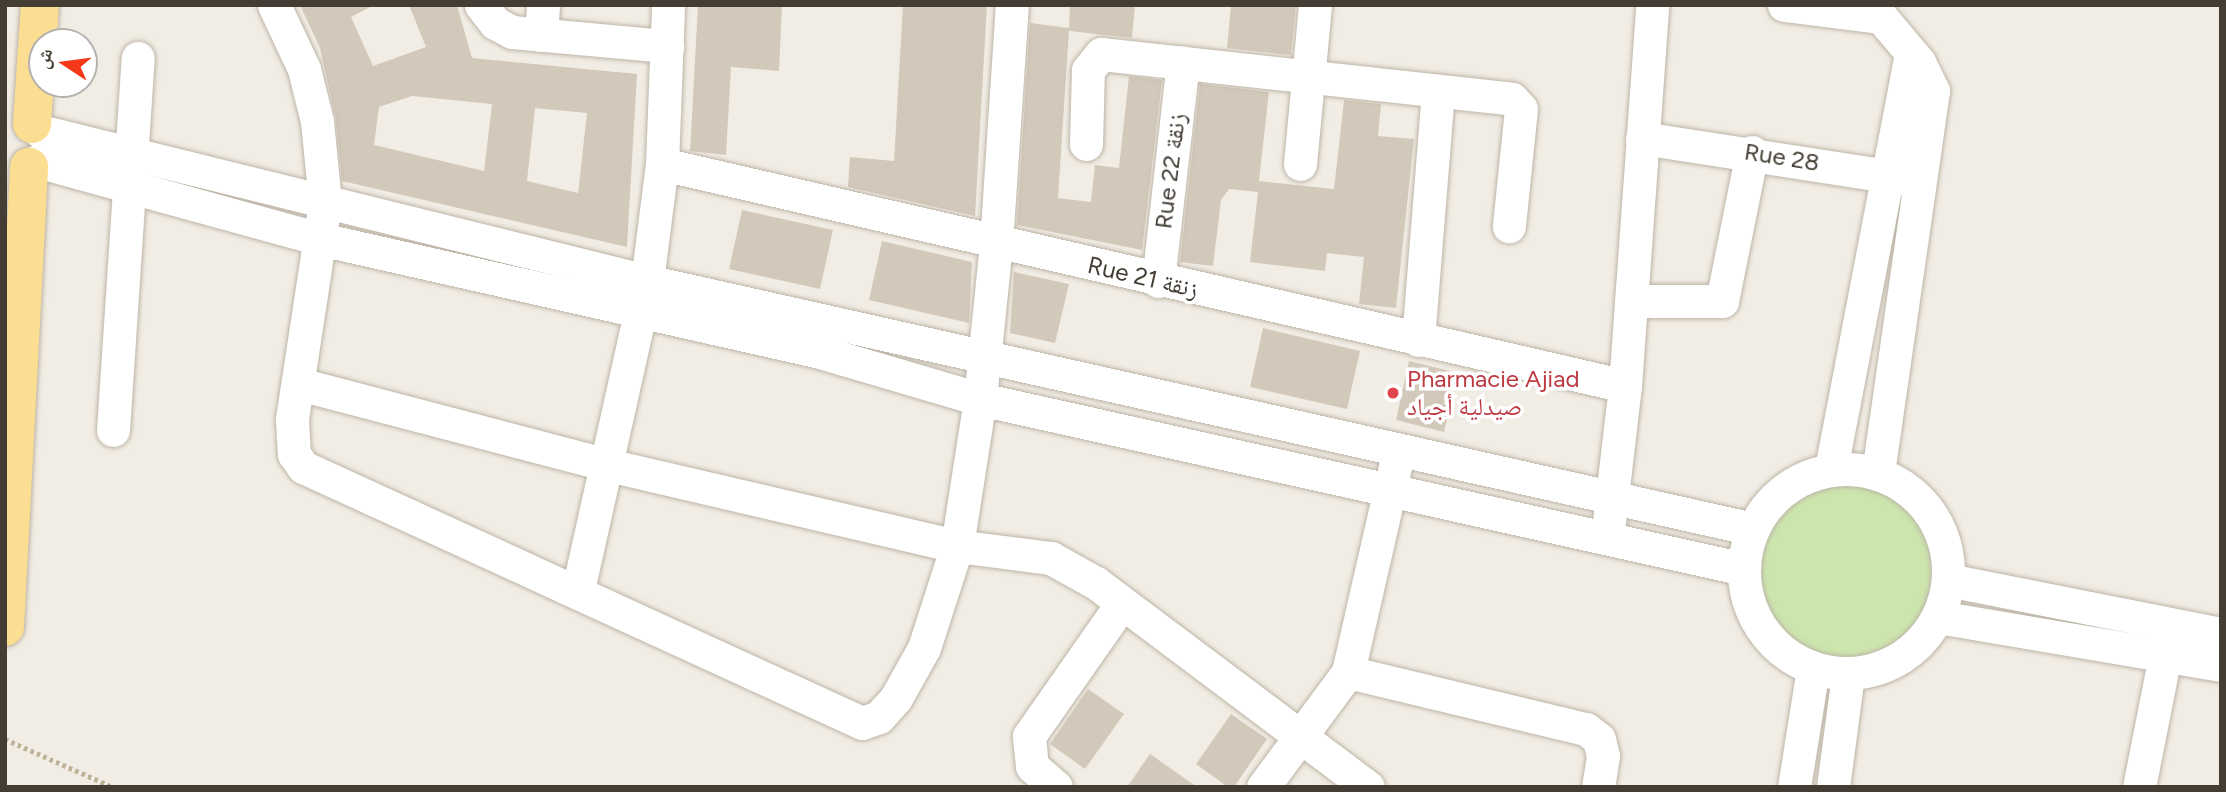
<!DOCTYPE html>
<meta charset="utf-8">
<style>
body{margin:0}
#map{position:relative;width:2226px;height:792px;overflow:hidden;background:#f2ede4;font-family:Figtree,"Noto Naskh Arabic",sans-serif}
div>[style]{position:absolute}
.green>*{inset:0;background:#cce5ad}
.round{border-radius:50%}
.building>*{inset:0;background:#d3c9ba}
.path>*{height:4.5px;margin-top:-2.25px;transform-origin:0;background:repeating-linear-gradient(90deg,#beb198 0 3.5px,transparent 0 7px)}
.roads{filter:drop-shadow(0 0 2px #bdb5a7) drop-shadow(0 0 2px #bdb5a7)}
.minor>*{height:33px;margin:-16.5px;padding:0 16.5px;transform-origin:16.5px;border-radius:16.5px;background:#fff}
.minor>.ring{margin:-16.5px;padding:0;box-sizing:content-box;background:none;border:33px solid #fff;border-radius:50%}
.major>*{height:38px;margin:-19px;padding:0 19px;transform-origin:19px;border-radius:19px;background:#fcde93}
.dots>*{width:19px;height:19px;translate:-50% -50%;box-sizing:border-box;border:4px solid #fff;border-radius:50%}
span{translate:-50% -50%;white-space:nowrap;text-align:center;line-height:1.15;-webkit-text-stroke:7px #fff;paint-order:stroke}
.street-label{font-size:24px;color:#433d34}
.health-label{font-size:24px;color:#be3a42}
.left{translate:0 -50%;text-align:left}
.frame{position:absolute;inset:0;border:7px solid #433d34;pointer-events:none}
.north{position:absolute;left:28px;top:28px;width:70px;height:70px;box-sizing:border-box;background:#fff;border:2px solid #b4b1ae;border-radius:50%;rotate:283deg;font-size:19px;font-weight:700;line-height:28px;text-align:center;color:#433d34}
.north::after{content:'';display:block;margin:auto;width:24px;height:32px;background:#f53818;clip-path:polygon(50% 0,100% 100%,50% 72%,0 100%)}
</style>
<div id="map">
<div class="green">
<i class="round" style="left:1758px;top:485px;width:174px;height:174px"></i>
</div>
<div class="building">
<i style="clip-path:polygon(evenodd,300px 5px,374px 5px,351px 17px,373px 66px,426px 47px,409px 5px,457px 5px,472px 58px,637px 74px,627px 247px,342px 181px,336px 119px,320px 48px,300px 5px,412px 96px,492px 104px,484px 171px,374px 145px,379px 107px,412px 96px,300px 5px,535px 108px,587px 113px,578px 193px,527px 181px,535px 108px)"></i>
<i style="clip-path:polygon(698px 5px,782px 5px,779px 71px,731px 67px,726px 155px,690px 151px)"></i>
<i style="clip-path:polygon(903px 5px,987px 5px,975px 216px,848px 187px,850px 157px,894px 161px)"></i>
<i style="clip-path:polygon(1070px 5px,1135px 5px,1132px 38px,1069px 31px,1058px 198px,1091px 202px,1095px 165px,1119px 168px,1129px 76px,1162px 80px,1142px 250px,1017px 225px,1030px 23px,1069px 28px)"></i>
<i style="clip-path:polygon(1231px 5px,1296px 5px,1291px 55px,1227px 48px)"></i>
<i style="clip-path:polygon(1200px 84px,1269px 92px,1259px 181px,1334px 189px,1344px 100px,1381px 104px,1378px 136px,1414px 139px,1396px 308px,1359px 304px,1364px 257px,1327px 253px,1325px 271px,1250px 262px,1258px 192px,1229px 189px,1221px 200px,1213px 266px,1180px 262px)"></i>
<i style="clip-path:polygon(742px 210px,833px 230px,820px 289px,729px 269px)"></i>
<i style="clip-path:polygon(882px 241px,972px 262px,969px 323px,869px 300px)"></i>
<i style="clip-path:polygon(1014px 272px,1069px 284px,1055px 343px,1010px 333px)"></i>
<i style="clip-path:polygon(1263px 328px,1360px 351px,1347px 409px,1250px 387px)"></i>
<i style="clip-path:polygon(1409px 361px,1458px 373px,1444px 432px,1396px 420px)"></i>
<i style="clip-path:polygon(1088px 689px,1124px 714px,1085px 769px,1050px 744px)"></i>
<i style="clip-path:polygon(1231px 714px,1267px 739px,1234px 787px,1228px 787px,1196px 764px)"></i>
<i style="clip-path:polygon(1150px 754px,1197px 787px,1127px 787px)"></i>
</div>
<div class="path">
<i style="left:5px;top:739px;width:118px;rotate:24deg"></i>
</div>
<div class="roads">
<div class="minor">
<i style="left:274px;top:5px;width:71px;rotate:64.9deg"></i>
<i style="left:304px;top:69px;width:54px;rotate:76deg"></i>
<i style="left:317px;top:121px;width:82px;rotate:84.4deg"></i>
<i style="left:325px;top:203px;width:219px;rotate:98.7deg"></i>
<i style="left:292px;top:419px;width:35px;rotate:87deg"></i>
<i style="left:294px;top:454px;width:16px;rotate:55deg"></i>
<i style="left:303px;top:467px;width:615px;rotate:24.61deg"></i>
<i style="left:862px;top:723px;width:18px;rotate:-19deg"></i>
<i style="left:879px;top:717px;width:25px;rotate:-48deg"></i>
<i style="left:896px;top:698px;width:57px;rotate:-60.8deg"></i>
<i style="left:924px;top:648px;width:107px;rotate:-72.1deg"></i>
<i style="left:957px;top:546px;width:149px;rotate:-81.1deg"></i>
<i style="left:980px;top:399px;width:156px;rotate:-84.1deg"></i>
<i style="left:996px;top:244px;width:240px;rotate:-86.2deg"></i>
<i style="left:481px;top:5px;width:23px;rotate:52deg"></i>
<i style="left:495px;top:23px;width:19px;rotate:28deg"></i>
<i style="left:512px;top:32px;width:156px;rotate:5.2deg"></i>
<i style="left:1784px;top:5px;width:98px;rotate:7.1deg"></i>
<i style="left:1881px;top:17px;width:59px;rotate:49.8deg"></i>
<i style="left:1919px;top:62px;width:32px;rotate:64deg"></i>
<i style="left:1933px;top:91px;width:386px;rotate:98.2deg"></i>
<i style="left:541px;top:35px;width:30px;rotate:-86deg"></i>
<i style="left:40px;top:131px;width:625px;rotate:13.88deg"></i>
<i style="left:647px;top:281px;width:1133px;rotate:12.64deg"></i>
<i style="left:1642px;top:138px;width:269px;rotate:8.8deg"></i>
<i style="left:1086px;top:144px;width:74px;rotate:-88.5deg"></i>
<i style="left:1088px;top:70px;width:21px;rotate:-51deg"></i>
<i style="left:1101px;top:54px;width:413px;rotate:6.2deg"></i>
<i style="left:1512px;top:99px;width:13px;rotate:48deg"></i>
<i style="left:1521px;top:109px;width:118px;rotate:95.9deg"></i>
<i style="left:37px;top:161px;width:294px;rotate:15.4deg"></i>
<i style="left:320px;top:239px;width:513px;rotate:12.73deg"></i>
<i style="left:820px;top:352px;width:167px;rotate:16.4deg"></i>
<i style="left:980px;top:399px;width:783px;rotate:12.54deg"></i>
<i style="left:662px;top:164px;width:988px;rotate:12.98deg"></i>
<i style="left:1300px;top:164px;width:160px;rotate:-84.6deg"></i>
<i style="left:1158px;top:281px;width:220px;rotate:-83.5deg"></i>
<i style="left:1631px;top:301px;width:91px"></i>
<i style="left:1722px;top:301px;width:152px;rotate:-78.6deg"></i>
<i style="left:1418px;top:340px;width:250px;rotate:-85.4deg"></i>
<i style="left:299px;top:384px;width:319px;rotate:14.7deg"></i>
<i style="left:608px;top:465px;width:358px;rotate:13.1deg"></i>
<i style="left:957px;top:546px;width:95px;rotate:7.3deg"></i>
<i style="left:1051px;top:558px;width:51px;rotate:29.1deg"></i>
<i style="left:1096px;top:583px;width:340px;rotate:36.9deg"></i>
<i style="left:113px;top:430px;width:373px;rotate:-86.2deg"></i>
<i class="ring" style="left:1744px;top:469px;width:171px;height:171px"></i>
<i style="left:1831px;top:469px;width:422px;rotate:-79.1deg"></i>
<i style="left:1609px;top:522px;width:137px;rotate:-83.3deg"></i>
<i style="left:1625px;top:386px;width:382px;rotate:-85.9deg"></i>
<i style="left:1948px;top:580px;width:278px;rotate:11.2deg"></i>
<i style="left:578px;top:590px;width:317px;rotate:-77.4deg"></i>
<i style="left:647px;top:281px;width:118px;rotate:-82.7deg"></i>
<i style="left:662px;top:164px;width:159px;rotate:-87.8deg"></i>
<i style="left:1938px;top:617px;width:287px;rotate:9.6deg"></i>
<i style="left:1348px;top:672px;width:245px;rotate:13.5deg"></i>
<i style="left:1586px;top:729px;width:16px;rotate:38deg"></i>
<i style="left:1599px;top:739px;width:17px;rotate:77deg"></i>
<i style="left:1603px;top:756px;width:31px;rotate:99deg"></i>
<i style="left:1056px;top:787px;width:32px;rotate:-139deg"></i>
<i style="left:1032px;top:766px;width:30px;rotate:-96deg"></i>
<i style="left:1029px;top:736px;width:162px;rotate:-55deg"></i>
<i style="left:1263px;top:787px;width:143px;rotate:-53.5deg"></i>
<i style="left:1348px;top:672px;width:211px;rotate:-77.1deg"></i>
<i style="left:1794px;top:787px;width:121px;rotate:-80.9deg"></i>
<i style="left:1833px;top:787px;width:114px;rotate:-82.4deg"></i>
<i style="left:2139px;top:787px;width:155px;rotate:-78.8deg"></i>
</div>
<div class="major">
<i style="left:32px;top:124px;width:119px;rotate:-86.2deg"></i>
<i style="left:5px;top:627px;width:461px;rotate:-87deg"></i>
</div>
</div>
<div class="dots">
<i style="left:1393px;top:393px;background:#e0444e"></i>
</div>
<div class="street-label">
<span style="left:1782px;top:157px;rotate:9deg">Rue 28</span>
<span style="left:1170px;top:171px;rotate:-83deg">Rue 22 زنقة</span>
<span style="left:1143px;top:277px;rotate:13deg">Rue 21 زنقة</span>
</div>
<div class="health-label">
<span class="left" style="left:1407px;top:393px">Pharmacie Ajiad<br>صيدلية أجياد</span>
</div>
<div class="frame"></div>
<div class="north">ش</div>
</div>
